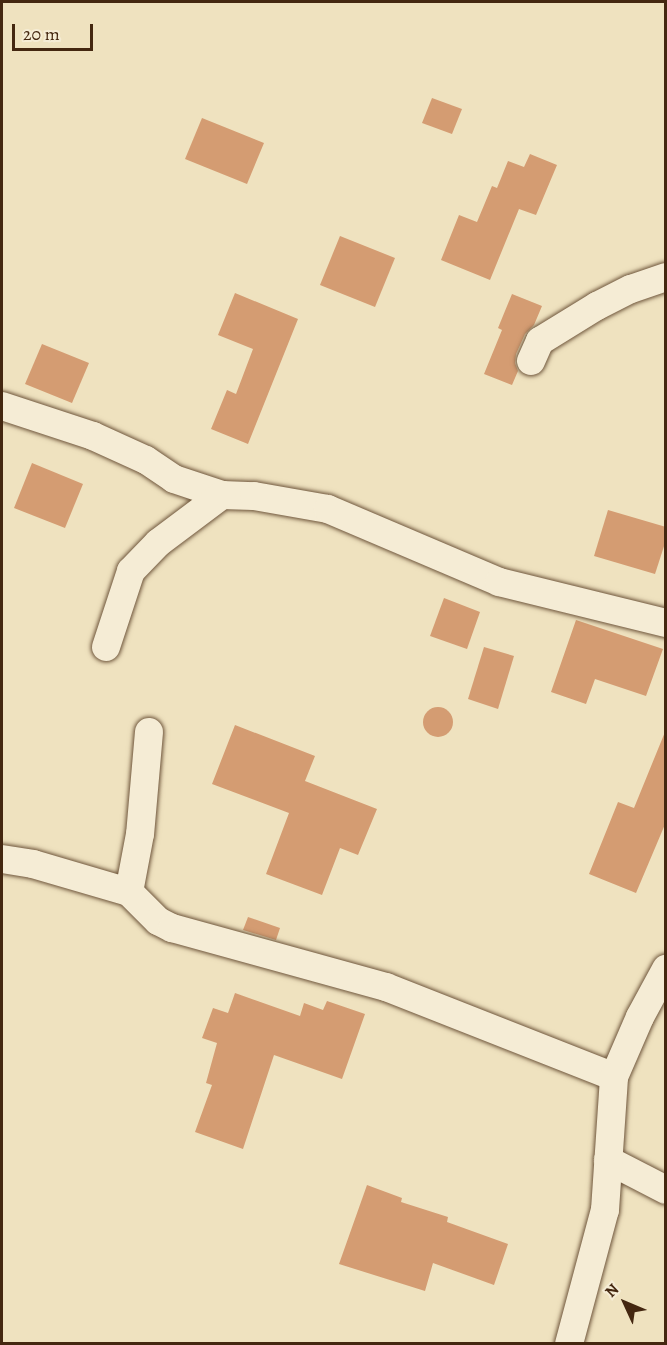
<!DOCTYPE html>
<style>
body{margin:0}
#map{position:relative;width:667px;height:1345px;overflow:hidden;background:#efe2bf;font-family:Alegreya,serif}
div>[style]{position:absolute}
.building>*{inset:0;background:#d49c72}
.round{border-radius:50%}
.roads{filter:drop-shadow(0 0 2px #6f563c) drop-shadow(0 0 2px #6f563c)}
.street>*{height:28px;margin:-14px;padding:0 14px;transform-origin:14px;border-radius:14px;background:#f5ecd5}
span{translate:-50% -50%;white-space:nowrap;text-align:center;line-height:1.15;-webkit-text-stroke:4.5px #f5ecd5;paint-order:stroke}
.frame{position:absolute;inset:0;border:3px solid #442710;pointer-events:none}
.north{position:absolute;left:595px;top:1273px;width:60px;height:60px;-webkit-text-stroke:4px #f5ecd5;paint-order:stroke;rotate:314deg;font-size:16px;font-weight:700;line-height:24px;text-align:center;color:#442710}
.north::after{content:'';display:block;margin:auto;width:21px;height:27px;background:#442710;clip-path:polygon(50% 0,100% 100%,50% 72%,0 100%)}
.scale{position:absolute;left:12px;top:24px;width:81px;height:27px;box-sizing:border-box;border:3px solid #442710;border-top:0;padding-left:8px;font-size:18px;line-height:21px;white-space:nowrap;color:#442710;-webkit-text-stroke:4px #f5ecd5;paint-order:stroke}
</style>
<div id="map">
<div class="building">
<i style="clip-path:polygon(432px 98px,462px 109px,452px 134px,422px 123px)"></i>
<i style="clip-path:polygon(202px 118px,264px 143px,247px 184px,185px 159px)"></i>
<i style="clip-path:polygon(530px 154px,557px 165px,536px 215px,519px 209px,490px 280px,441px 260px,459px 215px,477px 222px,492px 186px,497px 188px,508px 161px,524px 167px)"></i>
<i style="clip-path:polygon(340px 236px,395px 258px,375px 307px,320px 285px)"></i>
<i style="clip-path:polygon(235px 293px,298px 319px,248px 444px,211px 429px,227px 390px,236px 394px,253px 349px,218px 335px)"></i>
<i style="clip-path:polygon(512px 294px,542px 306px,534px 325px,525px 334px,516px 354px,515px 363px,518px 371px,512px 385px,484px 374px,502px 330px,498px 328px)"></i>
<i style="clip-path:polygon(42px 344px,89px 363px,72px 403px,25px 384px)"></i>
<i style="clip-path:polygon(32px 463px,83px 484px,65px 528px,14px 508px)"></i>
<i style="clip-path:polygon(608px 510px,666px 527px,666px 540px,655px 574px,594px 556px)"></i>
<i style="clip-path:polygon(444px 598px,480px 612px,467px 649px,430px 636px)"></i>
<i style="clip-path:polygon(576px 620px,663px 649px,646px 696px,595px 679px,586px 704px,551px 692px)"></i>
<i style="clip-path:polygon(484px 647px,514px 656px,498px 709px,468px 699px)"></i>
<i class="round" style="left:423px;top:707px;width:30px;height:30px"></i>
<i style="clip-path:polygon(235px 725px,315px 756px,305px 781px,377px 809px,358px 855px,340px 848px,322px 895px,266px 874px,289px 813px,212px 784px)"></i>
<i style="clip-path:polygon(665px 732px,666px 822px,636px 893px,589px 874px,618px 802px,634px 808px)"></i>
<i style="clip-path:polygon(248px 917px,280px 928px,276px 940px,243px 930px)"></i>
<i style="clip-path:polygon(235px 993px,300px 1016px,304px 1003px,323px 1010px,327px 1001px,365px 1014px,342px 1079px,274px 1055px,243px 1149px,195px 1132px,212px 1085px,206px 1083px,217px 1043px,202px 1038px,213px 1008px,228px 1013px)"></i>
<i style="clip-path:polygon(367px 1185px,402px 1198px,401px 1202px,448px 1217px,447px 1222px,508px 1244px,494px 1285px,433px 1263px,425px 1291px,339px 1264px)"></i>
</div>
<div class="roads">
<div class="street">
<i style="left:531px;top:361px;width:22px;rotate:-66deg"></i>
<i style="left:540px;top:341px;width:67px;rotate:-31.6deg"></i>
<i style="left:597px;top:306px;width:38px;rotate:-27deg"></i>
<i style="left:631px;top:289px;width:37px;rotate:-19deg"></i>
<i style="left:2px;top:406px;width:96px;rotate:18.2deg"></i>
<i style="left:93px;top:436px;width:58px;rotate:24.4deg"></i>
<i style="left:146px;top:460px;width:34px;rotate:34deg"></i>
<i style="left:174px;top:479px;width:51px;rotate:18.4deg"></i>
<i style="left:222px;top:495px;width:32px;rotate:2deg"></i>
<i style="left:254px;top:496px;width:75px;rotate:10deg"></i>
<i style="left:328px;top:509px;width:186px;rotate:23.1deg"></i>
<i style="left:499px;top:582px;width:172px;rotate:13.8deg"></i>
<i style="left:106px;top:647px;width:80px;rotate:-71.8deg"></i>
<i style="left:131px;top:571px;width:39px;rotate:-46deg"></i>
<i style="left:158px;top:543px;width:80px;rotate:-36.9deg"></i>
<i style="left:149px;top:732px;width:102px;rotate:95deg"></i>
<i style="left:140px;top:834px;width:59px;rotate:100.7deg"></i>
<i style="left:129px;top:892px;width:41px;rotate:45deg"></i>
<i style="left:158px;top:921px;width:16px;rotate:27deg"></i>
<i style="left:172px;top:928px;width:222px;rotate:15.4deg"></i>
<i style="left:386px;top:987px;width:245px;rotate:21.5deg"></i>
<i style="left:614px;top:1077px;width:65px;rotate:-66.6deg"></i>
<i style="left:640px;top:1017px;width:55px;rotate:-61.6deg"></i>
<i style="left:2px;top:859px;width:31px;rotate:9deg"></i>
<i style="left:33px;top:864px;width:100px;rotate:16.3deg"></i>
<i style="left:608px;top:1160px;width:65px;rotate:27.3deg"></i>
<i style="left:569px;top:1344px;width:139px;rotate:-75deg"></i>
<i style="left:605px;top:1210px;width:133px;rotate:-86.1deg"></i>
</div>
</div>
<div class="frame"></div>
<div class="north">N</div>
<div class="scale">20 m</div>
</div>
